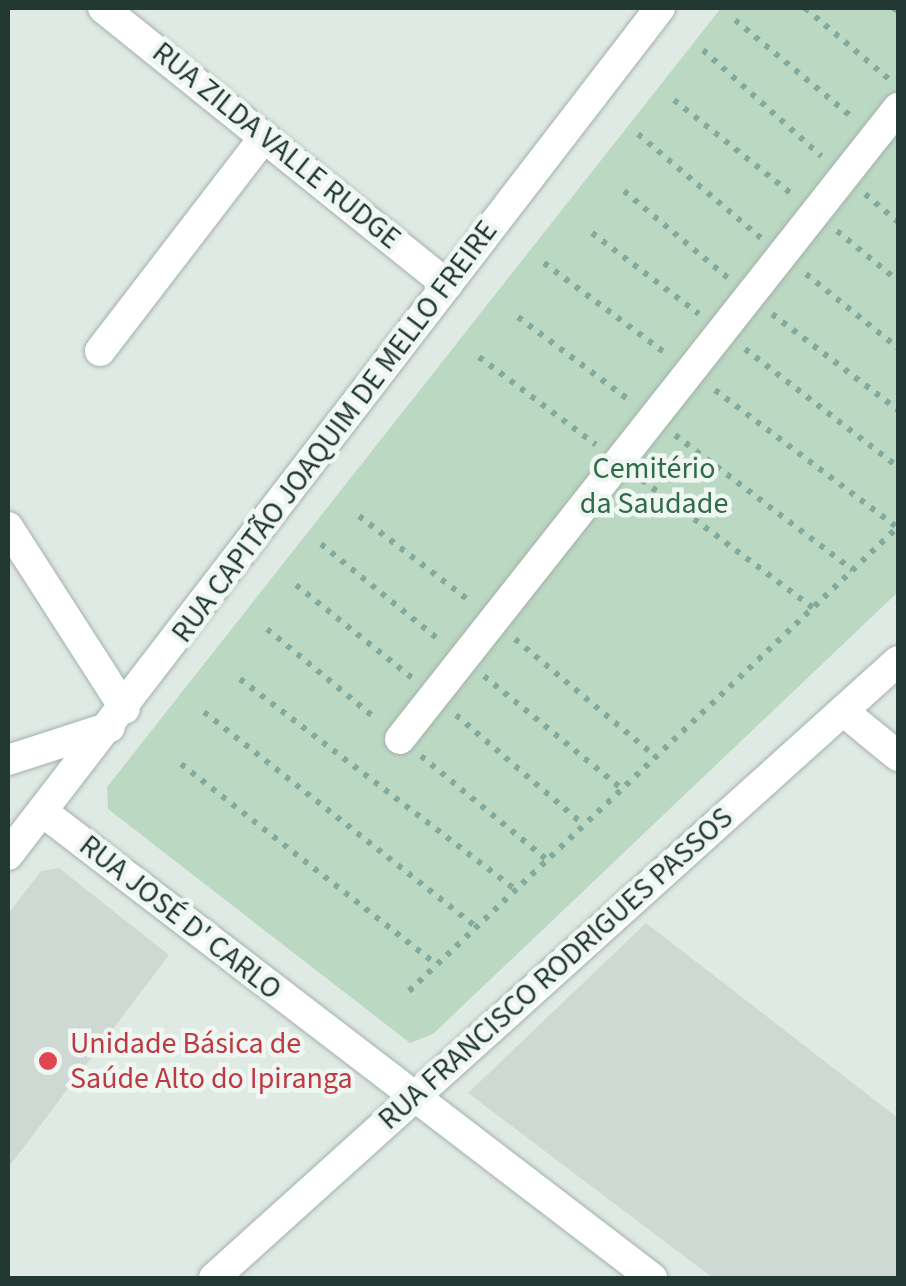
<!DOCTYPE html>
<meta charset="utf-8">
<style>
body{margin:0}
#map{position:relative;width:906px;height:1286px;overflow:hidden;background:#e0eae5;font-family:"Source Sans 3",sans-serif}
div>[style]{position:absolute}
.built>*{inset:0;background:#cfd9d4}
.green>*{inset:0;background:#bbd9c2}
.path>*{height:6px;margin-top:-3px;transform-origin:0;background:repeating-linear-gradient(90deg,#83ab9d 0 5px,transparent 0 13px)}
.roads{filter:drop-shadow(0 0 2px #a3b1ac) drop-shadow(0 0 2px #a3b1ac)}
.minor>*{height:30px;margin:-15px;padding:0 15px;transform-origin:15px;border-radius:15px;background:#fff}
.dots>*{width:28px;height:28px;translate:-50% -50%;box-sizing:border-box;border:5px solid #f0f7f3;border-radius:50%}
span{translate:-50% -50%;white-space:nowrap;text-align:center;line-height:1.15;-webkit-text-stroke:9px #f0f7f3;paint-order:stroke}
.street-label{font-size:30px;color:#223832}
.park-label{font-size:30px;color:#306c46}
.health-label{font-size:30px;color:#be3a42}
.left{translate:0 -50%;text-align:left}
.frame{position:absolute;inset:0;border:10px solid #223832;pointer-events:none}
</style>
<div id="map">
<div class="built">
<i style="clip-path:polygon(59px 868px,169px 955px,8px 1168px,8px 914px,41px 871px)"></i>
<i style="clip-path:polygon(646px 923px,898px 1118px,898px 1278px,713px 1278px,468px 1093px)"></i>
</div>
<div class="green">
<i style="clip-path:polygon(721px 8px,898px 8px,898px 592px,433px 1034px,410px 1043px,108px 809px,107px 787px)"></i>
</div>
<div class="path">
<i style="left:805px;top:8px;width:111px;rotate:40.3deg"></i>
<i style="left:893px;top:8px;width:6px;rotate:31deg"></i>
<i style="left:735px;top:20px;width:152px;rotate:39.7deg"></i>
<i style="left:703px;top:50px;width:159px;rotate:41.9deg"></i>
<i style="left:674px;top:100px;width:152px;rotate:38.6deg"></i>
<i style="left:638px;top:134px;width:161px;rotate:40.2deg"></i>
<i style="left:624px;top:191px;width:136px;rotate:39.9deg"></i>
<i style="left:865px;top:194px;width:43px;rotate:40.3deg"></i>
<i style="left:837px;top:231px;width:79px;rotate:39.3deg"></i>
<i style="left:592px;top:233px;width:134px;rotate:37.1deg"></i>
<i style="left:544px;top:263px;width:151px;rotate:36.6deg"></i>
<i style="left:806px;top:274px;width:118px;rotate:38.8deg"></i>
<i style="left:772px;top:314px;width:158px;rotate:37.3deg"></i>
<i style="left:518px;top:317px;width:139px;rotate:36.8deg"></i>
<i style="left:745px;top:349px;width:193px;rotate:37.6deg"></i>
<i style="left:479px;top:357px;width:146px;rotate:36.9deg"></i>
<i style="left:715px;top:390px;width:229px;rotate:37deg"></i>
<i style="left:675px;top:435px;width:223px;rotate:37.2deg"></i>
<i style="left:642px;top:480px;width:214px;rotate:36.8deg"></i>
<i style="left:359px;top:516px;width:141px;rotate:37.5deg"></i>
<i style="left:321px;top:544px;width:152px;rotate:39.1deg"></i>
<i style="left:296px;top:585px;width:149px;rotate:38.7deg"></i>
<i style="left:267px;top:629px;width:141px;rotate:39.5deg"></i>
<i style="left:515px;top:639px;width:184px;rotate:39.9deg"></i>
<i style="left:484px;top:676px;width:178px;rotate:39.3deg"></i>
<i style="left:240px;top:679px;width:347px;rotate:37.4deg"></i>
<i style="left:204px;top:712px;width:347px;rotate:38.3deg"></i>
<i style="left:456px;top:715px;width:169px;rotate:40.7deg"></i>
<i style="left:421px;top:756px;width:163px;rotate:39.5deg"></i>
<i style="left:181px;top:764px;width:325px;rotate:38.1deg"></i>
<i style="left:409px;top:991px;width:674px;rotate:-43.5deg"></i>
</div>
<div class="roads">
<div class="minor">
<i style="left:103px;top:8px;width:442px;rotate:38.8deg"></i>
<i style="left:100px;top:351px;width:270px;rotate:-52.5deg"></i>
<i style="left:8px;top:527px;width:216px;rotate:57.3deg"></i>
<i style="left:843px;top:711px;width:71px;rotate:39.3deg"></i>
<i style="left:400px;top:739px;width:804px;rotate:-51.72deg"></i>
<i style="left:8px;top:760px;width:107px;rotate:-17.9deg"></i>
<i style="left:43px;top:812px;width:767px;rotate:37.42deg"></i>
<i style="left:8px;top:855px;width:1069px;rotate:-52.41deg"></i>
<i style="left:214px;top:1278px;width:921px;rotate:-42.05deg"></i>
</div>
</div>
<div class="dots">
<i style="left:48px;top:1061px;background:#e0444e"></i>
</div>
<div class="street-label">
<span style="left:276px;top:146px;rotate:39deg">RUA ZILDA VALLE RUDGE</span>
<span style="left:335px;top:432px;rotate:-53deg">RUA CAPITÃO JOAQUIM DE MELLO FREIRE</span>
<span style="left:180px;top:918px;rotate:38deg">RUA JOSÉ D' CARLO</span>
<span style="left:556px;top:969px;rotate:-42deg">RUA FRANCISCO RODRIGUES PASSOS</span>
</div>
<div class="park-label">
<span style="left:654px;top:486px">Cemitério<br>da Saudade</span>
</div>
<div class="health-label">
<span class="left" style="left:70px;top:1061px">Unidade Básica de<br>Saúde Alto do Ipiranga</span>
</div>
<div class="frame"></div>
</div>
